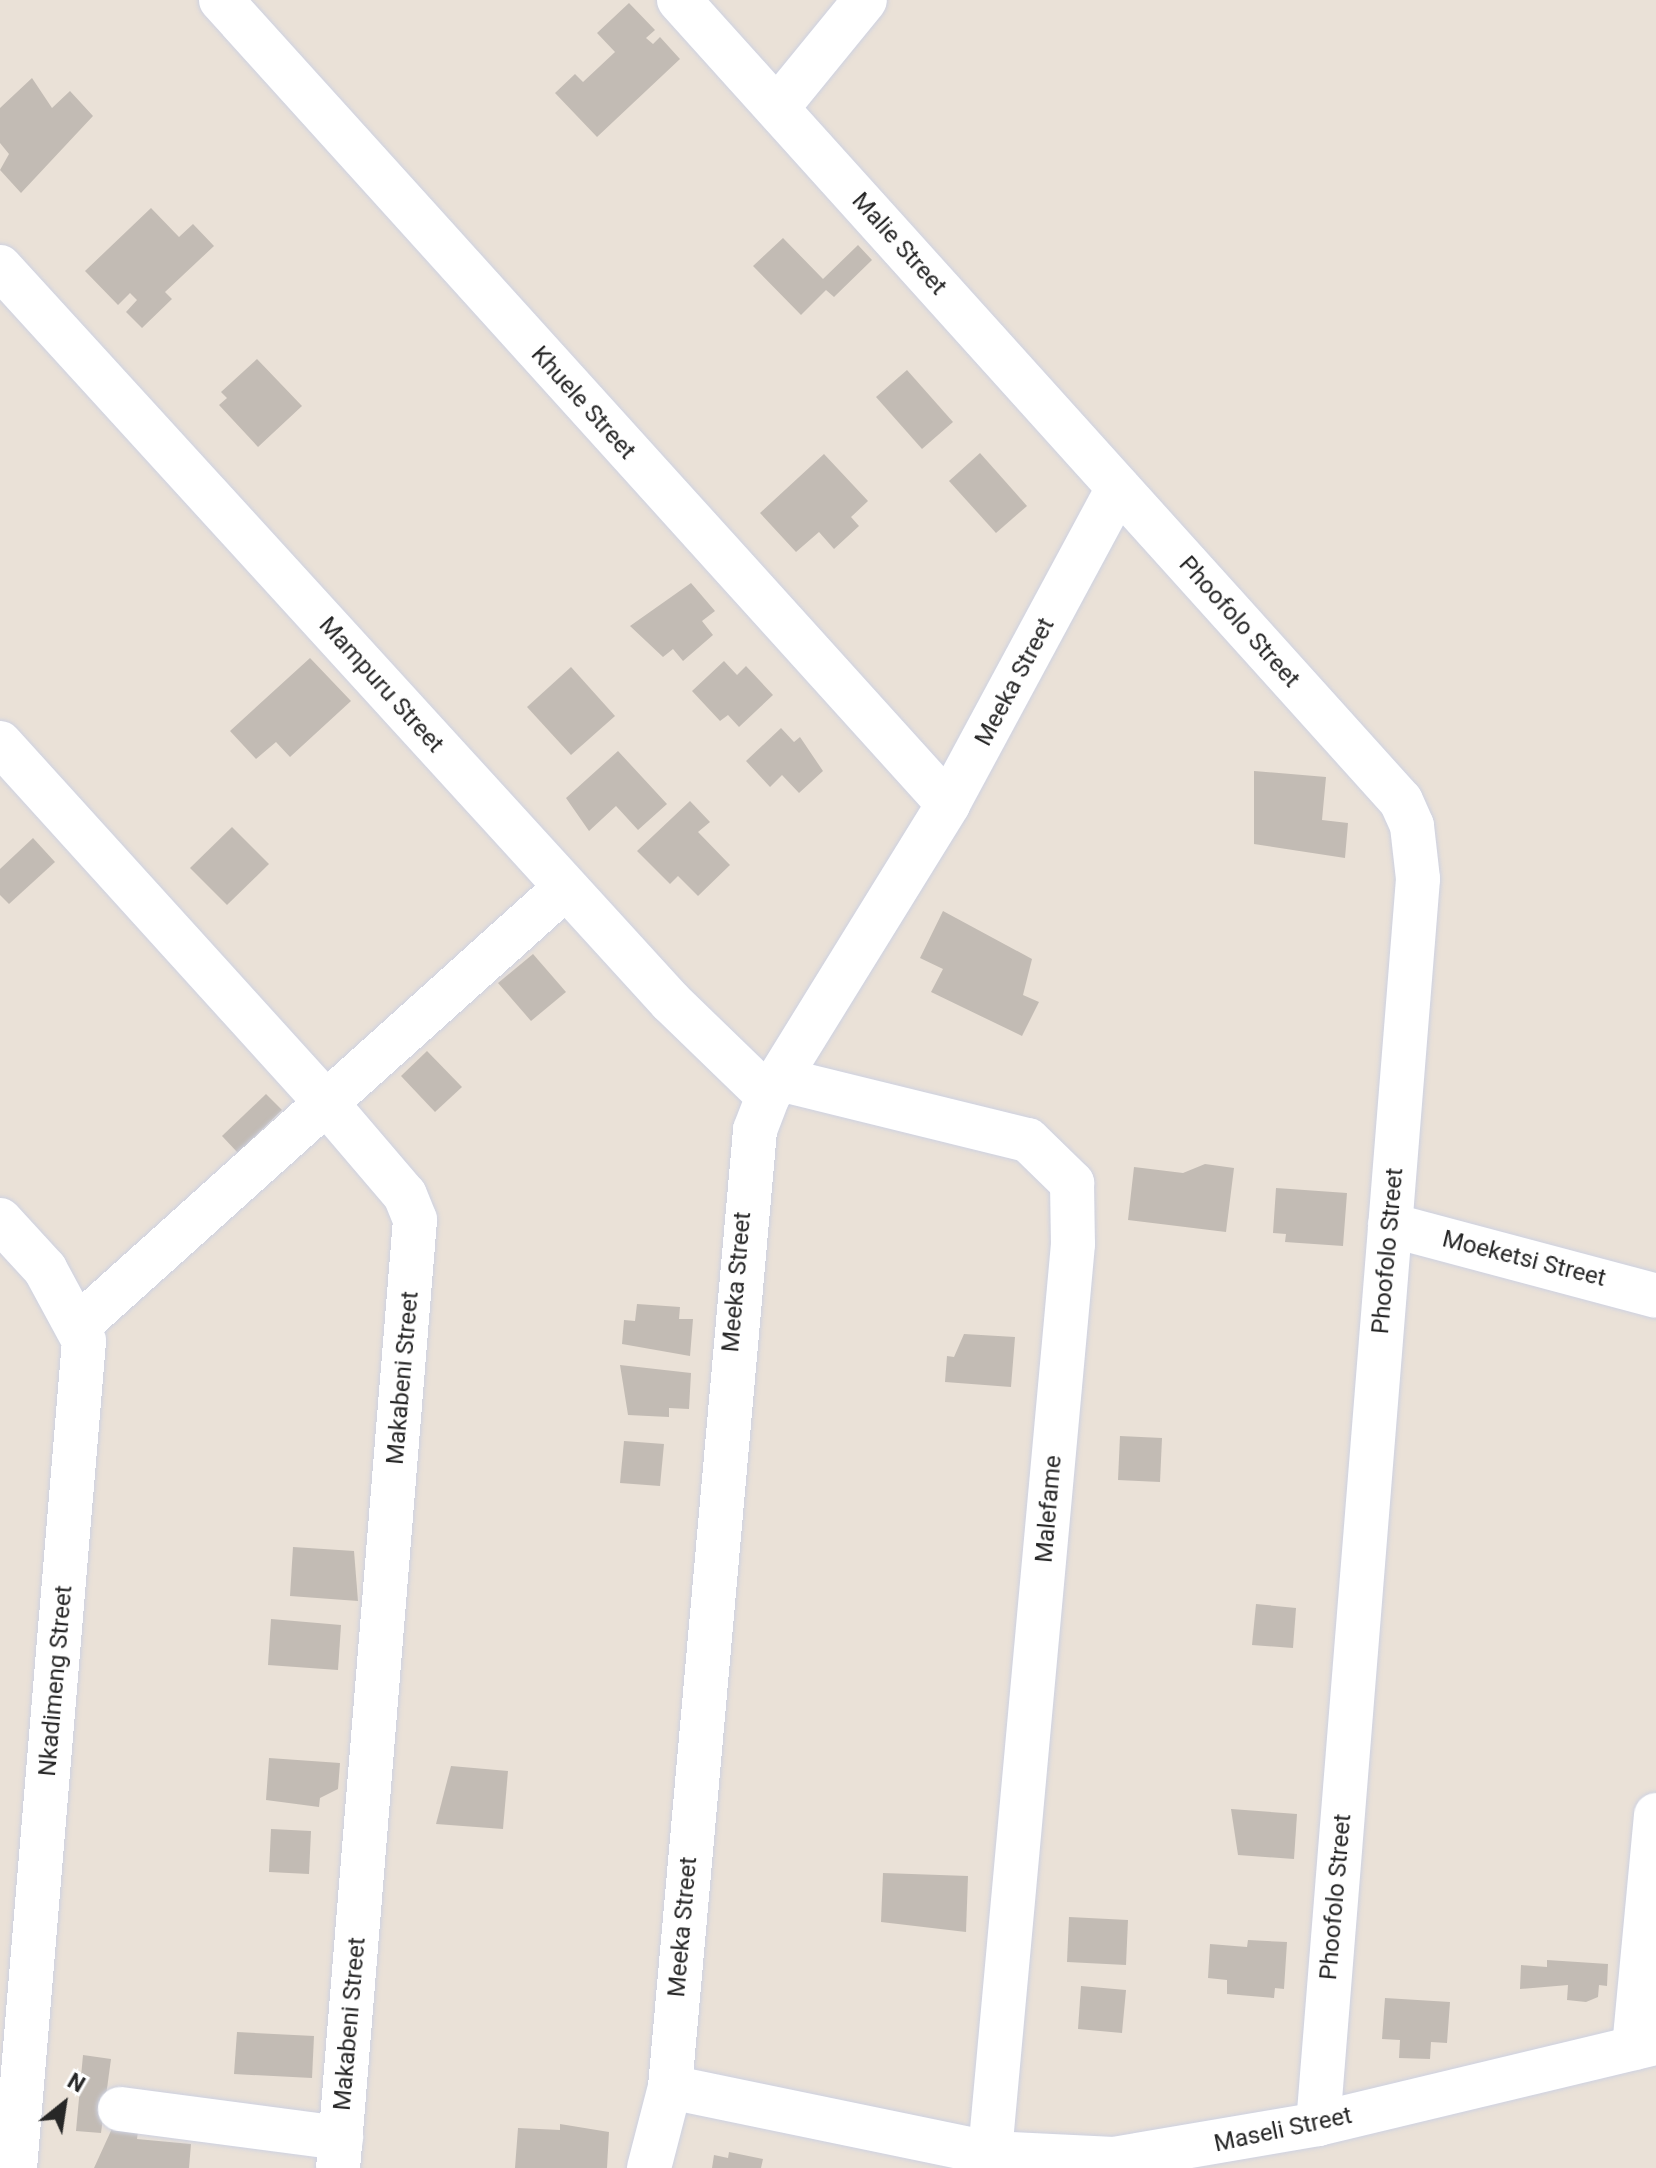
<!DOCTYPE html>
<style>
body{margin:0}
#map{position:relative;width:1656px;height:2168px;overflow:hidden;background:#eae1d7;font-family:Roboto,sans-serif}
div>[style]{position:absolute}
.building>*{inset:0;background:#c2bbb4}
.roads{filter:drop-shadow(0 0 2px #cdd1e1) drop-shadow(0 0 2px #cdd1e1)}
.minor>*{height:44px;margin:-22px;padding:0 22px;transform-origin:22px;border-radius:22px;background:#fff}
span{translate:-50% -50%;white-space:nowrap;text-align:center;line-height:1.15;-webkit-text-stroke:6px #fff;paint-order:stroke}
.street-label{font-size:24px;color:#272727}
.north{position:absolute;left:24px;top:2064px;width:80px;height:80px;-webkit-text-stroke:6px #fff;paint-order:stroke;rotate:30deg;font-size:22px;font-weight:700;line-height:32px;text-align:center;color:#272727}
.north::after{content:'';display:block;margin:auto;width:28px;height:36px;background:#272727;clip-path:polygon(50% 0,100% 100%,50% 72%,0 100%)}
</style>
<div id="map">
<div class="building">
<i style="clip-path:polygon(629px 3px,655px 30px,646px 38px,653px 44px,660px 37px,680px 59px,597px 137px,555px 93px,575px 74px,583px 82px,615px 52px,597px 33px)"></i>
<i style="clip-path:polygon(32px 78px,52px 108px,70px 91px,93px 116px,21px 193px,0 170px,9px 154px,0 143px,0 108px)"></i>
<i style="clip-path:polygon(151px 208px,179px 237px,193px 224px,214px 246px,165px 292px,172px 299px,142px 328px,126px 312px,137px 300px,130px 293px,118px 305px,85px 271px)"></i>
<i style="clip-path:polygon(783px 238px,823px 279px,858px 245px,872px 260px,834px 297px,826px 290px,801px 315px,753px 266px)"></i>
<i style="clip-path:polygon(257px 359px,302px 406px,258px 447px,219px 405px,227px 398px,221px 392px)"></i>
<i style="clip-path:polygon(907px 370px,953px 422px,922px 449px,876px 397px)"></i>
<i style="clip-path:polygon(980px 453px,1027px 506px,996px 533px,949px 481px)"></i>
<i style="clip-path:polygon(824px 454px,868px 501px,851px 517px,859px 526px,834px 549px,819px 532px,796px 552px,760px 513px)"></i>
<i style="clip-path:polygon(691px 583px,715px 611px,702px 621px,713px 635px,683px 661px,673px 649px,663px 657px,630px 626px)"></i>
<i style="clip-path:polygon(310px 658px,351px 701px,290px 757px,276px 742px,256px 759px,230px 731px)"></i>
<i style="clip-path:polygon(724px 661px,737px 675px,746px 666px,773px 695px,739px 727px,728px 715px,720px 721px,692px 691px)"></i>
<i style="clip-path:polygon(571px 667px,615px 716px,571px 755px,527px 707px)"></i>
<i style="clip-path:polygon(781px 728px,794px 742px,800px 737px,823px 771px,799px 793px,782px 775px,770px 787px,746px 761px)"></i>
<i style="clip-path:polygon(618px 751px,667px 804px,638px 830px,616px 806px,589px 831px,566px 798px)"></i>
<i style="clip-path:polygon(1254px 771px,1326px 777px,1322px 820px,1348px 823px,1345px 858px,1254px 844px)"></i>
<i style="clip-path:polygon(690px 801px,710px 822px,698px 832px,730px 865px,698px 896px,678px 876px,670px 884px,637px 851px)"></i>
<i style="clip-path:polygon(232px 827px,269px 864px,227px 905px,190px 868px)"></i>
<i style="clip-path:polygon(33px 838px,55px 862px,9px 904px,0 895px,0 869px)"></i>
<i style="clip-path:polygon(943px 911px,1032px 959px,1023px 995px,1039px 1002px,1022px 1036px,931px 992px,943px 969px,920px 958px)"></i>
<i style="clip-path:polygon(533px 954px,566px 992px,531px 1021px,498px 983px)"></i>
<i style="clip-path:polygon(427px 1051px,462px 1087px,435px 1112px,401px 1076px)"></i>
<i style="clip-path:polygon(266px 1094px,282px 1110px,238px 1153px,222px 1136px)"></i>
<i style="clip-path:polygon(1205px 1164px,1234px 1168px,1226px 1232px,1128px 1220px,1134px 1167px,1183px 1173px)"></i>
<i style="clip-path:polygon(1276px 1188px,1347px 1193px,1343px 1246px,1285px 1242px,1286px 1234px,1273px 1233px)"></i>
<i style="clip-path:polygon(637px 1304px,680px 1307px,679px 1319px,693px 1319px,690px 1356px,622px 1344px,624px 1320px,635px 1321px)"></i>
<i style="clip-path:polygon(964px 1334px,1015px 1337px,1011px 1387px,945px 1382px,947px 1356px,954px 1357px)"></i>
<i style="clip-path:polygon(620px 1365px,691px 1373px,689px 1409px,669px 1408px,669px 1417px,628px 1415px)"></i>
<i style="clip-path:polygon(1120px 1436px,1162px 1438px,1160px 1482px,1118px 1480px)"></i>
<i style="clip-path:polygon(624px 1441px,664px 1444px,660px 1486px,620px 1483px)"></i>
<i style="clip-path:polygon(293px 1547px,354px 1551px,358px 1601px,290px 1596px)"></i>
<i style="clip-path:polygon(1256px 1604px,1296px 1608px,1293px 1648px,1252px 1645px)"></i>
<i style="clip-path:polygon(271px 1619px,341px 1625px,338px 1670px,268px 1665px)"></i>
<i style="clip-path:polygon(269px 1758px,340px 1763px,338px 1789px,320px 1798px,319px 1807px,266px 1800px)"></i>
<i style="clip-path:polygon(451px 1766px,508px 1771px,503px 1829px,436px 1824px)"></i>
<i style="clip-path:polygon(1231px 1809px,1297px 1814px,1294px 1859px,1238px 1855px)"></i>
<i style="clip-path:polygon(271px 1829px,311px 1831px,309px 1874px,269px 1872px)"></i>
<i style="clip-path:polygon(883px 1873px,968px 1876px,966px 1932px,881px 1922px)"></i>
<i style="clip-path:polygon(1069px 1917px,1128px 1920px,1126px 1965px,1067px 1962px)"></i>
<i style="clip-path:polygon(1248px 1940px,1287px 1942px,1284px 1989px,1275px 1988px,1274px 1998px,1227px 1994px,1227px 1980px,1208px 1978px,1210px 1944px,1247px 1947px)"></i>
<i style="clip-path:polygon(1547px 1960px,1608px 1964px,1607px 1986px,1599px 1985px,1598px 1997px,1586px 2002px,1567px 2000px,1568px 1985px,1520px 1989px,1521px 1965px,1547px 1967px)"></i>
<i style="clip-path:polygon(1081px 1986px,1126px 1990px,1122px 2033px,1078px 2029px)"></i>
<i style="clip-path:polygon(1385px 1998px,1450px 2002px,1447px 2043px,1431px 2042px,1430px 2059px,1399px 2058px,1400px 2040px,1382px 2039px)"></i>
<i style="clip-path:polygon(237px 2032px,314px 2036px,312px 2078px,234px 2074px)"></i>
<i style="clip-path:polygon(83px 2055px,111px 2059px,101px 2133px,76px 2131px)"></i>
<i style="clip-path:polygon(115px 2122px,139px 2124px,137px 2139px,191px 2144px,189px 2168px,94px 2168px)"></i>
<i style="clip-path:polygon(560px 2124px,609px 2132px,607px 2168px,515px 2168px,518px 2128px,560px 2130px)"></i>
<i style="clip-path:polygon(729px 2152px,763px 2159px,761px 2168px,712px 2168px,714px 2155px,728px 2158px)"></i>
</div>
<div class="roads">
<div class="minor">
<i style="left:221px;top:0;width:1084px;rotate:47.88deg"></i>
<i style="left:679px;top:0;width:1078px;rotate:47.97deg"></i>
<i style="left:1401px;top:801px;width:27px;rotate:66deg"></i>
<i style="left:1412px;top:826px;width:53px;rotate:83.5deg"></i>
<i style="left:1418px;top:879px;width:1249px;rotate:94.59deg"></i>
<i style="left:777px;top:108px;width:139px;rotate:-50.8deg"></i>
<i style="left:0;top:267px;width:995px;rotate:47.61deg"></i>
<i style="left:671px;top:1002px;width:135px;rotate:44.1deg"></i>
<i style="left:0;top:743px;width:488px;rotate:47.8deg"></i>
<i style="left:328px;top:1105px;width:118px;rotate:49.5deg"></i>
<i style="left:405px;top:1195px;width:27px;rotate:68deg"></i>
<i style="left:415px;top:1220px;width:951px;rotate:94.64deg"></i>
<i style="left:779px;top:1079px;width:256px;rotate:13.8deg"></i>
<i style="left:1028px;top:1140px;width:62px;rotate:44.3deg"></i>
<i style="left:1072px;top:1183px;width:61px;rotate:89.1deg"></i>
<i style="left:1073px;top:1244px;width:913px;rotate:95.22deg"></i>
<i style="left:0;top:1220px;width:67px;rotate:47.4deg"></i>
<i style="left:45px;top:1269px;width:82px;rotate:61.6deg"></i>
<i style="left:84px;top:1341px;width:830px;rotate:94.77deg"></i>
<i style="left:1390px;top:1225px;width:275px;rotate:14.9deg"></i>
<i style="left:79px;top:1325px;width:654px;rotate:-41.96deg"></i>
<i style="left:1634px;top:2048px;width:234px;rotate:-84.6deg"></i>
<i style="left:670px;top:2087px;width:327px;rotate:11.7deg"></i>
<i style="left:990px;top:2153px;width:124px;rotate:2.8deg"></i>
<i style="left:1114px;top:2159px;width:207px;rotate:-9.7deg"></i>
<i style="left:1318px;top:2124px;width:348px;rotate:-13.5deg"></i>
<i style="left:120px;top:2109px;width:223px;rotate:7.5deg"></i>
<i style="left:649px;top:2168px;width:84px;rotate:-75.5deg"></i>
<i style="left:670px;top:2087px;width:961px;rotate:-84.92deg"></i>
<i style="left:755px;top:1130px;width:36px;rotate:-69deg"></i>
<i style="left:768px;top:1096px;width:343px;rotate:-58.3deg"></i>
<i style="left:948px;top:804px;width:359px;rotate:-61.7deg"></i>
</div>
</div>
<div class="street-label">
<span style="left:899px;top:244px;rotate:48deg">Malie Street</span>
<span style="left:583px;top:403px;rotate:48deg">Khuele Street</span>
<span style="left:1239px;top:622px;rotate:48deg">Phoofolo Street</span>
<span style="left:1015px;top:682px;rotate:-62deg">Meeka Street</span>
<span style="left:381px;top:685px;rotate:48deg">Mampuru Street</span>
<span style="left:1388px;top:1251px;rotate:-85deg">Phoofolo Street</span>
<span style="left:1524px;top:1259px;rotate:14deg">Moeketsi Street</span>
<span style="left:737px;top:1282px;rotate:-85deg">Meeka Street</span>
<span style="left:403px;top:1378px;rotate:-85deg">Makabeni Street</span>
<span style="left:1049px;top:1509px;rotate:-85deg">Malefame</span>
<span style="left:56px;top:1681px;rotate:-85deg">Nkadimeng Street</span>
<span style="left:1336px;top:1897px;rotate:-85deg">Phoofolo Street</span>
<span style="left:683px;top:1927px;rotate:-85deg">Meeka Street</span>
<span style="left:350px;top:2024px;rotate:-85deg">Makabeni Street</span>
<span style="left:1283px;top:2130px;rotate:-12deg">Maseli Street</span>
</div>
<div class="north">N</div>
</div>
